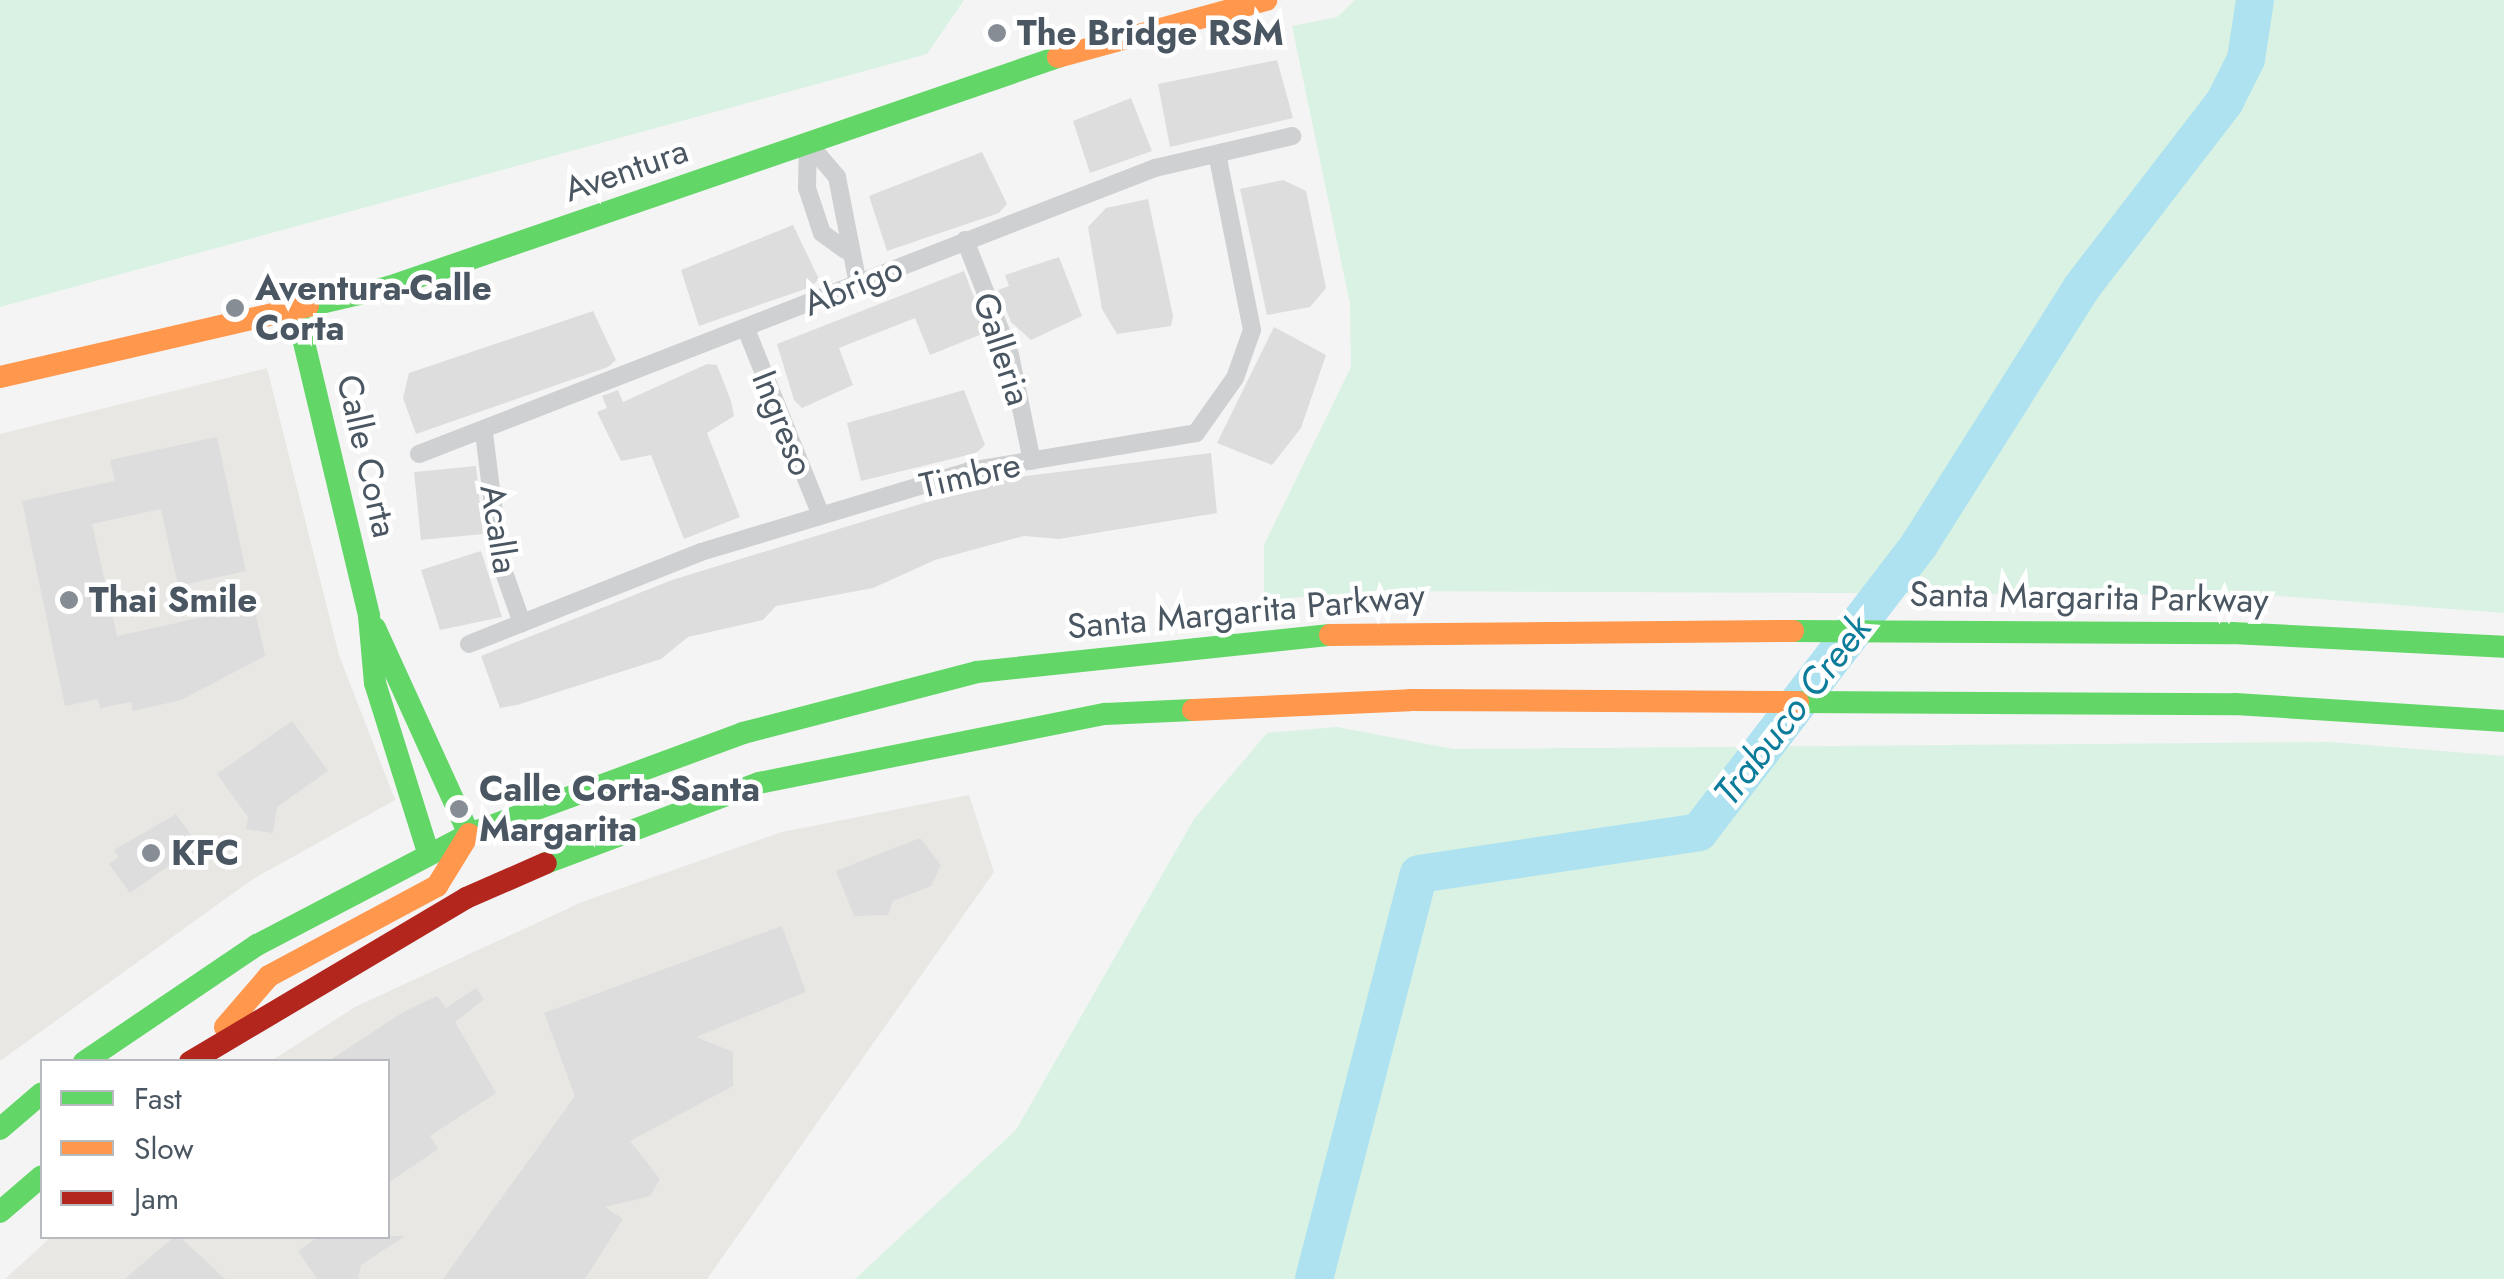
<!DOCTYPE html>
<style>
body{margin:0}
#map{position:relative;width:2504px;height:1279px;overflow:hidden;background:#f4f4f4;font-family:Jost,sans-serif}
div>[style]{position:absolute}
.commercial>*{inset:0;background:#e8e7e3}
.green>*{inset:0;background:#d9f2e3}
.river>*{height:38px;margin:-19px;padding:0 19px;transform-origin:19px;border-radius:19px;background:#aee2f0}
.building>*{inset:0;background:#ddddde}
.street>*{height:18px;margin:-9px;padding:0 9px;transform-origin:9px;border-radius:9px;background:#ced0d2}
.fast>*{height:22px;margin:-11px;padding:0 11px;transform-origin:11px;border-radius:11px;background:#63d668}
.slow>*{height:22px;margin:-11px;padding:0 11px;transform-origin:11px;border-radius:11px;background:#ff974d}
.jam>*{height:22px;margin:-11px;padding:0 11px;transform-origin:11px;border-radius:11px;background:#b3261e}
.dots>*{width:28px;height:28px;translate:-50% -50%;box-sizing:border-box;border:5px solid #fff;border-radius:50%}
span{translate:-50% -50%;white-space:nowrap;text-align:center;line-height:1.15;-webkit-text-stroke:9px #fff;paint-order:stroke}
.poi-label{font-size:35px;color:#4a5661;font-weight:700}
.left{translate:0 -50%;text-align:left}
.street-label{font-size:35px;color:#4a5661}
.water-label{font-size:38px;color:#0c7c9b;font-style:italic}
.legend{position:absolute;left:40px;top:1059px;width:350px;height:180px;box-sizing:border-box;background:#fff;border:2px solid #b7bbc0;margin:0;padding:12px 18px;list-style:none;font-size:30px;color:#4a5661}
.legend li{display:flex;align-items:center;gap:20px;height:50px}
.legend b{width:50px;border:2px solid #b7bbc0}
</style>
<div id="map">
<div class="commercial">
<i style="clip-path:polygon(267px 368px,339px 655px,395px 800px,253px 879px,0 1061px,0 434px)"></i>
<i style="clip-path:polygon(969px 795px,994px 872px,707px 1279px,5px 1279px,51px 1237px,388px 1236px,388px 1062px,271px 1061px,355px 1007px,582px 902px,782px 832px)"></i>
</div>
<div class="green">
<i style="clip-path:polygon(0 0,964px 0,927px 54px,0 307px)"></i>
<i style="clip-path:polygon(1355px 0,2504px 0,2504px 613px,2266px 595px,1377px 591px,1264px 600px,1264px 545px,1351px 367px,1350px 304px,1292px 26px,1337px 17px)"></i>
<i style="clip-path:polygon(1337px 727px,1453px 749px,2330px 742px,2504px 756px,2504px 1279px,855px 1279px,1016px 1130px,1194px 819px,1267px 733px)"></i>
</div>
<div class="river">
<i style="left:1314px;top:1279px;width:418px;rotate:-75.5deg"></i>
<i style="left:1419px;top:874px;width:283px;rotate:-8.5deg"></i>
<i style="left:1699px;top:832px;width:362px;rotate:-52.5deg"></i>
<i style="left:1919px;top:545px;width:305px;rotate:-57.7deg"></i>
<i style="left:2082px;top:287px;width:235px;rotate:-52.4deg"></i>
<i style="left:2225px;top:101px;width:47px;rotate:-63.4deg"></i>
<i style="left:2246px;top:59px;width:60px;rotate:-81.3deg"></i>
</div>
<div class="building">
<i style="clip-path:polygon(1277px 60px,1293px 118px,1170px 147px,1158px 84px)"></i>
<i style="clip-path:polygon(1131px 98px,1152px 151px,1090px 173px,1073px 121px)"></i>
<i style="clip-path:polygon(982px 152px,1007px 204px,999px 213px,887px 251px,869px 196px)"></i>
<i style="clip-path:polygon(1283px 180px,1306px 191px,1326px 288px,1310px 307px,1267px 315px,1240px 189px)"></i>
<i style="clip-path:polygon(1148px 199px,1173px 316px,1171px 326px,1117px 334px,1102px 309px,1088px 227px,1106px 208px)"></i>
<i style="clip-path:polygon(793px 225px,819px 279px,811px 287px,699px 326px,681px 270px)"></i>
<i style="clip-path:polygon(1059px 257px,1082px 316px,1031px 340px,1011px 322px,998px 290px,1009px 286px,1005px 275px)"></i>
<i style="clip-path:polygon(964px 271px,987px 332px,930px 355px,915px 318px,839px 348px,853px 385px,802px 408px,794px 400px,777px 344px)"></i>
<i style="clip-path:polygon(593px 311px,616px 360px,608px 367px,416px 434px,403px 398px,409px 373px)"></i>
<i style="clip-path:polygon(1274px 327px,1326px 355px,1301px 428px,1272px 465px,1217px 443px)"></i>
<i style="clip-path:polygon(707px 364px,717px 365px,731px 401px,734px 416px,707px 433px,740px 517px,684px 539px,651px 455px,621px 461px,597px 412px,607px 408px,602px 396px,618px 390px,623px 402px)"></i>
<i style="clip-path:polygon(964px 390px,985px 445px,976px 453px,861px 481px,847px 423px)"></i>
<i style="clip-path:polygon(217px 437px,246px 571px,178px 586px,161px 509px,92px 524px,117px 636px,254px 606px,265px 656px,181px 700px,133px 711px,131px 702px,100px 708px,98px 699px,65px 706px,22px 501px,115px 481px,110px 460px)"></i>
<i style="clip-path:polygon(1211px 453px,1217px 513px,1059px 539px,1024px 536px,935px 560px,873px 588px,776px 606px,763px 620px,688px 637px,661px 659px,517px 705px,500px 708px,481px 656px,672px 580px,1002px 479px)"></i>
<i style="clip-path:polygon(476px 466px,483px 534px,421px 540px,414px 472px)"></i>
<i style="clip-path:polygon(481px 551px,502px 617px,440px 630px,421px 570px)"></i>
<i style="clip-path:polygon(292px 721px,328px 771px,277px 807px,273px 833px,246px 829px,248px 817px,217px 774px)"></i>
<i style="clip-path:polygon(176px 814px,198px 845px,130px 893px,109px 864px,119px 857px,114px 850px)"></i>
<i style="clip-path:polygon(920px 838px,941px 865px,931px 886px,893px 901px,888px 915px,854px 916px,836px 871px)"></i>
<i style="clip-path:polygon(782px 926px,806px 992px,696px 1037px,733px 1052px,733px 1086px,630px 1141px,660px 1179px,650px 1196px,605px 1207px,623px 1219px,585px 1279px,443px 1279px,575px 1096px,544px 1013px)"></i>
<i style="clip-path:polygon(476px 988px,484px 999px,455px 1022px,496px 1093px,430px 1136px,438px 1149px,388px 1183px,388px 1062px,327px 1062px,405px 1011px,437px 996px,446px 1008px)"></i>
<i style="clip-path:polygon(179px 1236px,225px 1279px,125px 1279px,175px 1236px)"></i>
<i style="clip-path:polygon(319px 1236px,405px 1236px,361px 1265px,358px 1279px,317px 1279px,298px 1251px)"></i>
</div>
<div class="street">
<i style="left:808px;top:143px;width:45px;rotate:49.5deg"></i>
<i style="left:837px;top:177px;width:109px;rotate:78.9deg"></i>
<i style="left:808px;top:143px;width:45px;rotate:91.3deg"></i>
<i style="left:807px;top:188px;width:47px;rotate:71.6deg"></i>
<i style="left:822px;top:233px;width:29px;rotate:36deg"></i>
<i style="left:965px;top:240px;width:123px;rotate:68.6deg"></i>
<i style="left:1010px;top:355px;width:108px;rotate:78.3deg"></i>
<i style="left:746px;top:329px;width:201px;rotate:68.1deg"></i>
<i style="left:484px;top:433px;width:129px;rotate:82.9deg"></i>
<i style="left:500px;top:561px;width:66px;rotate:70.5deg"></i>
<i style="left:419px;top:454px;width:790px;rotate:-21.24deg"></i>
<i style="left:1155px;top:168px;width:141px;rotate:-13.1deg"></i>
<i style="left:469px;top:644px;width:250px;rotate:-21.6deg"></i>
<i style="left:701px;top:552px;width:280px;rotate:-16.8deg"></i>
<i style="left:969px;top:471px;width:230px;rotate:-9.5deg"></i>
<i style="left:1196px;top:433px;width:67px;rotate:-54.7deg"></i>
<i style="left:1235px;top:378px;width:51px;rotate:-70.5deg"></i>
<i style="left:1252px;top:330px;width:179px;rotate:-101.2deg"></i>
</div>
<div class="fast">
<i style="left:308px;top:306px;width:83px;rotate:-13.2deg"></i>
<i style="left:389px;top:287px;width:707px;rotate:-18.97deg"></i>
<i style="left:297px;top:313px;width:311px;rotate:76.6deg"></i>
<i style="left:369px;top:616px;width:67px;rotate:84.9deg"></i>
<i style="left:375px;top:683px;width:180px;rotate:72.6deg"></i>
<i style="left:375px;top:628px;width:226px;rotate:65.5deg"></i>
<i style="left:1793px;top:631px;width:439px;rotate:0.3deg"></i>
<i style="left:2232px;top:633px;width:272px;rotate:2.9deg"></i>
<i style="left:1798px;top:702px;width:437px;rotate:0.3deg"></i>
<i style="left:2235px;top:704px;width:270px;rotate:3.6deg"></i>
<i style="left:546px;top:863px;width:228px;rotate:-20.6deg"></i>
<i style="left:759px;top:783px;width:353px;rotate:-11.3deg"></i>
<i style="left:1105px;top:714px;width:88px;rotate:-2.6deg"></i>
<i style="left:84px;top:1062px;width:209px;rotate:-34.1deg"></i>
<i style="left:257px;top:945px;width:239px;rotate:-27.6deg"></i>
<i style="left:469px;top:834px;width:292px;rotate:-20.2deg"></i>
<i style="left:743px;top:733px;width:242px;rotate:-14.6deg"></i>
<i style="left:977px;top:672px;width:355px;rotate:-6deg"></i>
<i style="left:0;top:1129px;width:55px;rotate:-40.6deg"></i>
<i style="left:0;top:1212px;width:55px;rotate:-40.6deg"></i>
</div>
<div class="slow">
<i style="left:1058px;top:57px;width:216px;rotate:-15.3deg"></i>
<i style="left:0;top:377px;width:316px;rotate:-13deg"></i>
<i style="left:1330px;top:635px;width:463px;rotate:-0.5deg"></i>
<i style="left:1193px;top:710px;width:217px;rotate:-2.6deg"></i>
<i style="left:1410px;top:700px;width:388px;rotate:0.3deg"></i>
<i style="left:225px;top:1027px;width:67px;rotate:-49.2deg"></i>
<i style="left:269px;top:976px;width:191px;rotate:-28.2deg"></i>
<i style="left:437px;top:886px;width:61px;rotate:-58.4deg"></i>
</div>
<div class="jam">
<i style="left:190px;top:1062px;width:321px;rotate:-30.7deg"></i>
<i style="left:466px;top:898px;width:87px;rotate:-23.6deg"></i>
</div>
<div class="dots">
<i style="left:997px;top:33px;background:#868d94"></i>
<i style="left:235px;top:308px;background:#868d94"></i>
<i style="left:69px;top:600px;background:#868d94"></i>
<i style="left:459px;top:809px;background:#868d94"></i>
<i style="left:151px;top:853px;background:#868d94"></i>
</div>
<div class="poi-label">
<span class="left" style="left:1017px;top:33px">The Bridge RSM</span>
<span class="left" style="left:255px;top:308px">Aventura-Calle<br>Corta</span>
<span class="left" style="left:89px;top:600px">Thai Smile</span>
<span class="left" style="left:479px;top:809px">Calle Corta-Santa<br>Margarita</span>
<span class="left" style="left:171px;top:853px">KFC</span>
</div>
<div class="street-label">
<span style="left:626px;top:170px;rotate:-19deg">Aventura</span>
<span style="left:853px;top:286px;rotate:-22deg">Abrigo</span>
<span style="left:1002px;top:349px;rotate:72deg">Galleria</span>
<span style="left:783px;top:423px;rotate:68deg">Ingreso</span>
<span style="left:367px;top:456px;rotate:77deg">Calle Corta</span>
<span style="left:970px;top:475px;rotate:-13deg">Timbre</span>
<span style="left:499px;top:529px;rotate:81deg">Acalla</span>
<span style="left:2089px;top:597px;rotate:1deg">Santa Margarita Parkway</span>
<span style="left:1246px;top:611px;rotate:-5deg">Santa Margarita Parkway</span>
</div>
<div class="water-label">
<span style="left:1792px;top:710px;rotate:-52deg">Trabuco Creek</span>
</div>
<ul class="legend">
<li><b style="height:12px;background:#63d668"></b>Fast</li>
<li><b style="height:12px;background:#ff974d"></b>Slow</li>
<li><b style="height:12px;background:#b3261e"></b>Jam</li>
</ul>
</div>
